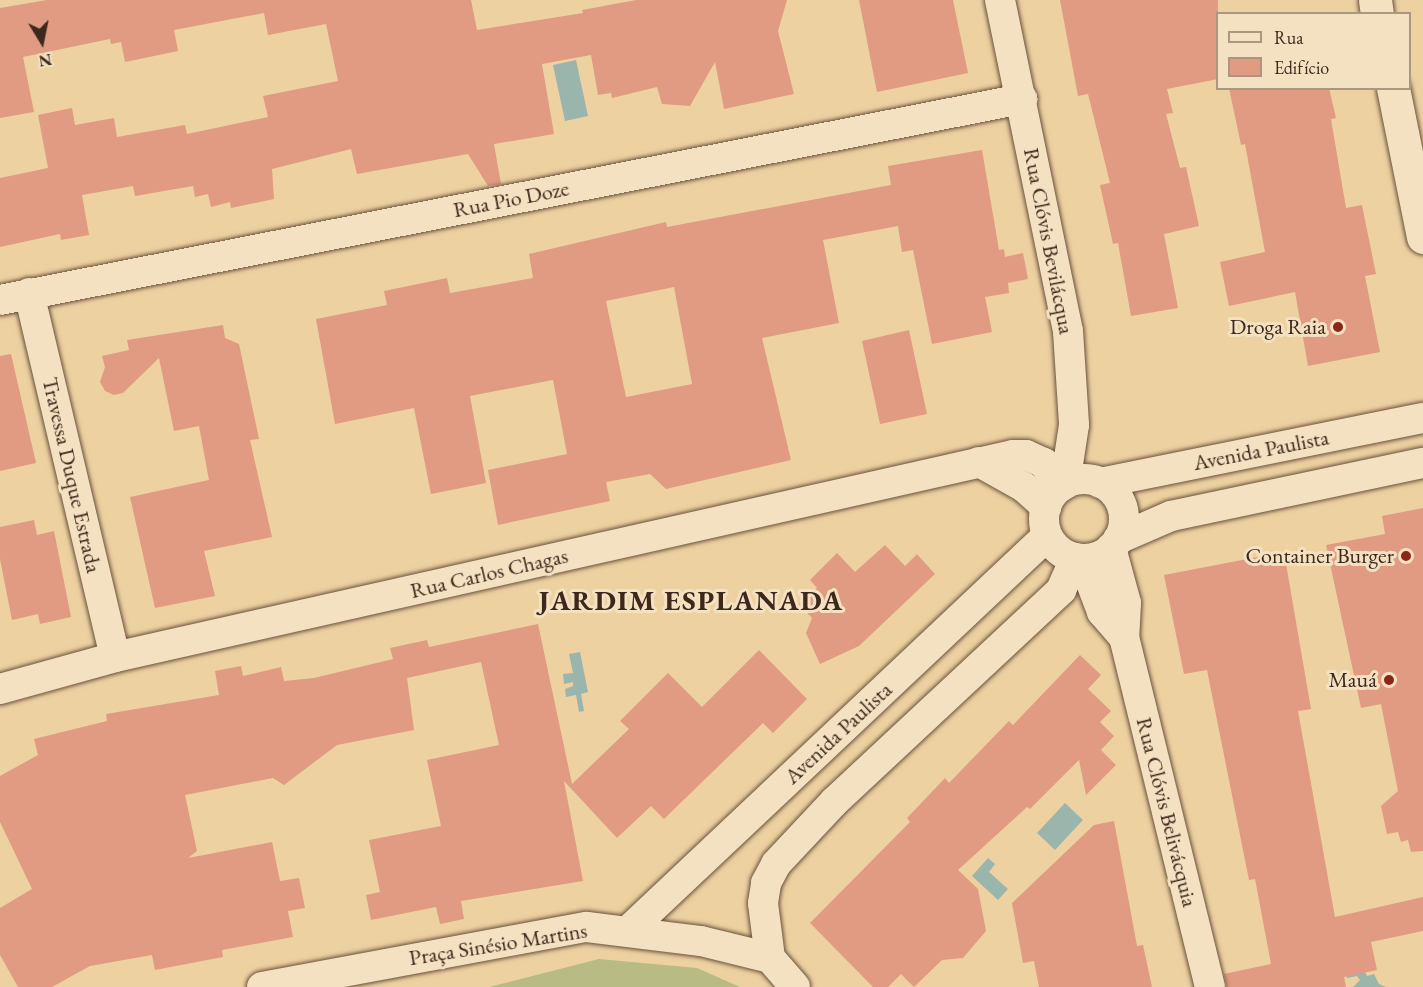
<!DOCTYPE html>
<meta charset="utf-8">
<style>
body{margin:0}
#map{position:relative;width:1423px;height:987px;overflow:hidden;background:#edd1a1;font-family:"EB Garamond",serif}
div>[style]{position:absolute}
.green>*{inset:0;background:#b9bb84}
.water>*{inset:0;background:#9ab5ac}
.building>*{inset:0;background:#e09b82}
.roads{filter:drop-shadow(0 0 2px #6a523d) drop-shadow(0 0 2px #6a523d)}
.minor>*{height:30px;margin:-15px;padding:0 15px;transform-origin:15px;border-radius:15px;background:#f3e1c2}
.minor>.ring{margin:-15px;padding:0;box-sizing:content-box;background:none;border:30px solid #f3e1c2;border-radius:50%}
.secondary>*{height:33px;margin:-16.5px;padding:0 16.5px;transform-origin:16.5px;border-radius:16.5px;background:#f3e1c2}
.dots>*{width:16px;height:16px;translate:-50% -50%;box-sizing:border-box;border:3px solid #f3e1c2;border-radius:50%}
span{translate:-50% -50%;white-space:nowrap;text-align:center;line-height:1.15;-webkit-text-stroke:6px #f3e1c2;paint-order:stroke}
.street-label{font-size:22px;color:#3e281c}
.poi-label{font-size:22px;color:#3e281c}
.right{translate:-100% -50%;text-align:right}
.district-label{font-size:28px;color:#3e281c;font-weight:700;letter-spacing:1.5px}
.legend{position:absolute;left:1216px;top:12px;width:195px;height:78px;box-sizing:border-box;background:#f3e1c2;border:2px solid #ab9780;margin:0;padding:8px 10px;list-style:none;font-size:18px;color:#3e281c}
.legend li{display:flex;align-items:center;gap:12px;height:30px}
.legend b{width:30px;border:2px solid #ab9780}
.north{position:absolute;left:12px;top:12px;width:60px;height:60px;-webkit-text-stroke:4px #f3e1c2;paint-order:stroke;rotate:170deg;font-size:16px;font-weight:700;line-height:24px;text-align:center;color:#3e281c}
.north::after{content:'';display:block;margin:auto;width:21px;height:27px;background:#3e281c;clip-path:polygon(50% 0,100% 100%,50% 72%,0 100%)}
</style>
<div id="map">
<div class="green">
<i style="clip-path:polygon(599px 959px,697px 968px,740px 987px,489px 987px)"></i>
</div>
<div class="water">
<i style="clip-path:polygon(576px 60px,588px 116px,565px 121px,553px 65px)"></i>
<i style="clip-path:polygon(580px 652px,588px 692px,581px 694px,584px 711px,579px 712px,576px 695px,566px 697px,565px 689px,573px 686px,573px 682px,564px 684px,563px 674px,573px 673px,569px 654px)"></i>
<i style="clip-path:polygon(1065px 803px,1083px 820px,1055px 850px,1037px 833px)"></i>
<i style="clip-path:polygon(988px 858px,995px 864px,989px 872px,1008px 889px,998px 900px,972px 876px)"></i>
<i style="clip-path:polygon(1363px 967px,1367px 976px,1374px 974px,1379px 984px,1386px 987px,1353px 987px,1360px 980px,1357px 976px,1347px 978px,1345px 970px)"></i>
</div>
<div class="building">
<i style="clip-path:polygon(47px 0,471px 0,477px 30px,583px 13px,582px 10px,636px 0,787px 0,778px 31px,794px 94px,724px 109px,715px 62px,690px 106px,662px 104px,657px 87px,612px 98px,611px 93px,598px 95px,591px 55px,542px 64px,554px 134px,494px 144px,501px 184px,488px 186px,468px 154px,357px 174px,351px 149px,272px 169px,274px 199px,231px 208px,230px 202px,211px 207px,208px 194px,195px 197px,193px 186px,135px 196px,133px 186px,82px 195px,89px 235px,61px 240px,60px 234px,0 247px,0 178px,48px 168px,38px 115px,72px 108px,75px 125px,114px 118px,117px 137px,185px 125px,187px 134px,268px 117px,263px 96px,338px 81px,326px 24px,268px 35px,264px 13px,174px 30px,178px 51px,125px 62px,121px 42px,111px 44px,110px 39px,23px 57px,34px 112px,0 118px,0 8px)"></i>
<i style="clip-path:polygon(859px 0,953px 0,968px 73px,877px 92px)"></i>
<i style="clip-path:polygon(1060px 0,1218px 0,1218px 79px,1167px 89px,1173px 113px,1166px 114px,1180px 168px,1186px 167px,1199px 226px,1164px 234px,1178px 308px,1131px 316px,1118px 243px,1113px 244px,1100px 185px,1110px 183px,1088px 94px,1078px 96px)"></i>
<i style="clip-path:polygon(1229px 88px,1329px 88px,1336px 118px,1331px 119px,1346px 208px,1362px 205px,1376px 274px,1365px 276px,1380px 352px,1308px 366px,1295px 292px,1229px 306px,1220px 262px,1265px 252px,1245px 144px,1241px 145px)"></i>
<i style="clip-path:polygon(evenodd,982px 150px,999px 250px,1004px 249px,1005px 257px,1023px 253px,1028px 279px,1008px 283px,1009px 293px,985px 297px,992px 332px,932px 344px,913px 250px,902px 252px,898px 226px,823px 240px,839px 323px,762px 338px,791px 460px,666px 489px,650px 474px,606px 482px,610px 501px,498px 525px,488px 470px,567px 454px,553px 380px,470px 396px,486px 483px,431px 494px,414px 408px,335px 424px,316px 319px,387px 305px,384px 291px,447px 278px,450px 293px,533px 278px,529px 254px,666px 222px,667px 227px,891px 185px,888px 166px,982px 150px,674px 287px,692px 384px,626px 397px,606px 301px,674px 287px)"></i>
<i style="clip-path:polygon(223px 325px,225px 338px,239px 344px,259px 439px,250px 440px,272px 537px,204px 551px,215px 596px,155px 608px,130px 497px,209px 480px,199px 426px,174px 431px,159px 358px,123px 393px,114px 395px,105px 391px,100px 382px,105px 367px,102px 356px,129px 350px,127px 340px)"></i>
<i style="clip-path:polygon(909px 330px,927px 414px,880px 424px,862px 341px)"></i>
<i style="clip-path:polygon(11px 354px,36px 463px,0 471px,0 356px)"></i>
<i style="clip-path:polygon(1423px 508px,1423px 851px,1411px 852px,1408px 840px,1401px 842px,1398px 832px,1387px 834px,1381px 806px,1398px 791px,1381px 704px,1361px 708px,1326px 545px,1385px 534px,1382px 516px)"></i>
<i style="clip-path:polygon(34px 520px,37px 535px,54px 531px,71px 617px,40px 624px,38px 614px,12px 620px,0 559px,0 527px)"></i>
<i style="clip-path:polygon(885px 545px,905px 566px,917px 554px,935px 574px,859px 646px,820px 664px,806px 633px,812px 618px,799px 604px,817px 588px,810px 580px,837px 553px,855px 572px)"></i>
<i style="clip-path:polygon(1284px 552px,1311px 709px,1298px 711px,1335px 917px,1423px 897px,1423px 931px,1371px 942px,1377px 970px,1344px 977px,1346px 987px,1227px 987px,1224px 974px,1271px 964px,1255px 879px,1249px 880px,1207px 670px,1184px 674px,1164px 575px)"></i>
<i style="clip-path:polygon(538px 624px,572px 784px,629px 729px,620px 721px,668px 673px,702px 707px,759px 650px,807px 699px,773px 733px,763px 723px,664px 819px,651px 806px,617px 838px,564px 781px,583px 881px,461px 901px,464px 919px,440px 924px,436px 907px,371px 920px,366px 895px,380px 892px,369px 840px,441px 826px,427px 760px,499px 745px,481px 662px,407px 678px,414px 730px,337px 745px,284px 785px,273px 778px,185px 795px,197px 851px,188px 858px,272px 842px,280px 881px,299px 878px,305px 908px,288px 911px,293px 937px,222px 950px,223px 957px,155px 970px,152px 955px,90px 966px,52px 987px,18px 987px,0 955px,0 908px,32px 889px,0 822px,0 776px,38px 755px,34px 739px,107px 721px,106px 714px,219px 695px,215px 671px,241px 666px,243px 676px,281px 667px,284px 681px,314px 678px,393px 659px,390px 648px,427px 640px,429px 647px)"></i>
<i style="clip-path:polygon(1080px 655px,1101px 675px,1088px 689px,1111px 711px,1100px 722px,1114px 736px,1101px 750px,1116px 765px,1086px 795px,1079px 760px,1030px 809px,1027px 807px,958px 870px,978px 889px,986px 931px,963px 958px,942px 960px,914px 987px,901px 974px,888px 987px,873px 987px,810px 923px,910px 822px,907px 818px,945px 778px,949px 783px,1009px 721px,1013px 725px)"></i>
<i style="clip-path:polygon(1114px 821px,1137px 946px,1143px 945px,1152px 987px,1039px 987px,1034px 961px,1023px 963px,1012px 903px,1094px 825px)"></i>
</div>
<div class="roads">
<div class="minor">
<i style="left:1000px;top:0;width:338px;rotate:78.4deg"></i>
<i style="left:1068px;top:331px;width:94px;rotate:86.3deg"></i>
<i style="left:1074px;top:425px;width:60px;rotate:98.7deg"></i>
<i style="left:29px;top:293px;width:374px;rotate:76.7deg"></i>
<i style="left:0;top:300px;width:1042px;rotate:-11.13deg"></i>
<i style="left:979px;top:462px;width:51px;rotate:29.1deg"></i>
<i style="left:1024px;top:487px;width:30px;rotate:42deg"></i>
<i class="ring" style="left:1044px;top:479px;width:50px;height:50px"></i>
<i style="left:1100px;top:483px;width:329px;rotate:-11.4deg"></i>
<i style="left:1118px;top:539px;width:58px;rotate:-23.5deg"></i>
<i style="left:1171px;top:516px;width:258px;rotate:-11.9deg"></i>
<i style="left:1111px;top:548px;width:57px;rotate:74.7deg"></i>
<i style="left:1126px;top:603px;width:34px;rotate:93deg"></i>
<i style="left:1124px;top:637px;width:360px;rotate:76.2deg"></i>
<i style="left:1082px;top:559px;width:57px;rotate:69.3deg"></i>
<i style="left:1102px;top:612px;width:33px;rotate:49deg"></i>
<i style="left:0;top:689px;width:119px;rotate:-15.5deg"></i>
<i style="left:115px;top:657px;width:920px;rotate:-12.68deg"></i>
<i style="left:1013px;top:455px;width:13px"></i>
<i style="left:1026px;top:455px;width:20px;rotate:24deg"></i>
<i style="left:1044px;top:463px;width:29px;rotate:56deg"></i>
<i style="left:629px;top:930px;width:574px;rotate:-43.31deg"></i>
<i style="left:770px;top:958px;width:55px;rotate:-97.3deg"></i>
<i style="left:763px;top:903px;width:20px;rotate:-81deg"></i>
<i style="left:766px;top:883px;width:21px;rotate:-62deg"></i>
<i style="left:776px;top:864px;width:85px;rotate:-46.9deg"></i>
<i style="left:834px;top:802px;width:311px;rotate:-43deg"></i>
<i style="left:1061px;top:590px;width:35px;rotate:-66deg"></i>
<i style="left:770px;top:958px;width:38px;rotate:49deg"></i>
<i style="left:262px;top:987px;width:330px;rotate:-10.5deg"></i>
<i style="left:587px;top:927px;width:115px;rotate:7deg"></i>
<i style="left:701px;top:941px;width:71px;rotate:13.8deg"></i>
</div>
<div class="secondary">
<i style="left:1375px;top:0;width:14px;rotate:82deg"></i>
<i style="left:1393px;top:88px;width:152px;rotate:78.6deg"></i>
</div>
</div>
<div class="dots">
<i style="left:1338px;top:327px;background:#8f2418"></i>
<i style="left:1406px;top:556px;background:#8f2418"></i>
<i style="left:1389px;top:680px;background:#8f2418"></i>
</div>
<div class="street-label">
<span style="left:511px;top:199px;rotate:-11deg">Rua Pio Doze</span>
<span style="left:1049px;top:241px;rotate:79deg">Rua Clóvis Bevilácqua</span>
<span style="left:1261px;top:450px;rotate:-11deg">Avenida Paulista</span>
<span style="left:72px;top:475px;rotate:77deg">Travessa Duque Estrada</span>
<span style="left:489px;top:573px;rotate:-13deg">Rua Carlos Chagas</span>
<span style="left:838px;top:733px;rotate:-43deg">Avenida Paulista</span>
<span style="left:1167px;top:812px;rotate:76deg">Rua Clóvis Belivácquia</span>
<span style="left:498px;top:944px;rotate:-9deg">Praça Sinésio Martins</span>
</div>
<div class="poi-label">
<span class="right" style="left:1326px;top:327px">Droga Raia</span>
<span class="right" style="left:1394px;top:556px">Container Burger</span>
<span class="right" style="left:1377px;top:680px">Mauá</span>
</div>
<div class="district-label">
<span style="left:691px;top:600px">JARDIM ESPLANADA</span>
</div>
<ul class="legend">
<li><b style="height:8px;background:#f3e1c2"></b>Rua</li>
<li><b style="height:16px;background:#e09b82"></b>Edifício</li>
</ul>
<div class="north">N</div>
</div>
